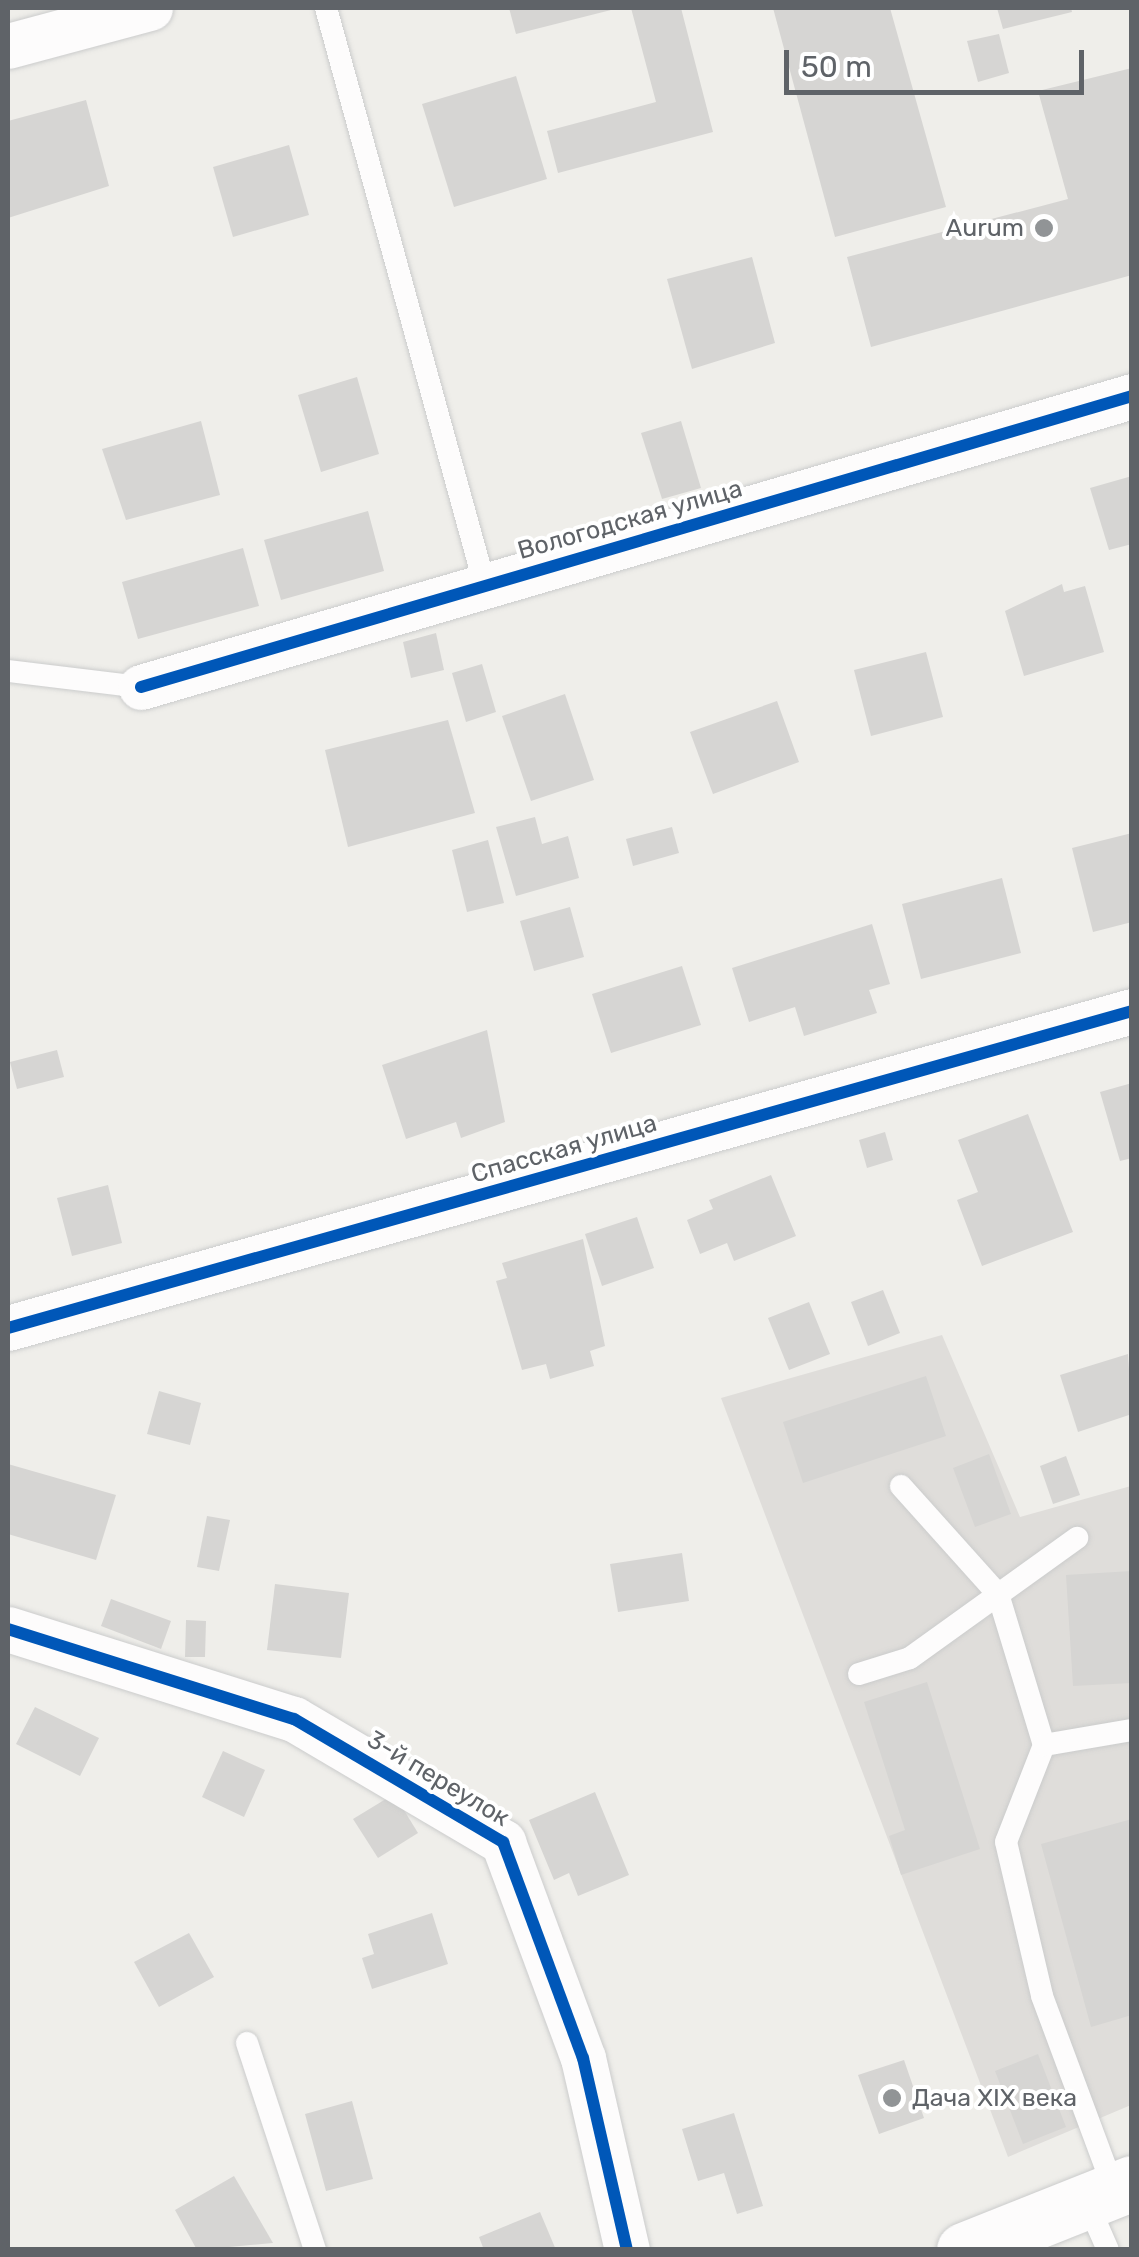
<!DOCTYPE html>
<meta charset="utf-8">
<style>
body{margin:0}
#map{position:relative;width:1139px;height:2257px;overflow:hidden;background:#efeeea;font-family:Rubik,sans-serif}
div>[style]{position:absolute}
.industrial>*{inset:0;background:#dfddda}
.building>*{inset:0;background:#d6d5d3}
.roads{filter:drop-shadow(0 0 2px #cbcccc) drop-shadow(0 0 2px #cbcccc)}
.lane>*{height:22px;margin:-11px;padding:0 11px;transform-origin:11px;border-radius:11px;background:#fdfcfc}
.street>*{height:45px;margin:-22.5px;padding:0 22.5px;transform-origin:22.5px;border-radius:22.5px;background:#fdfcfc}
.secondary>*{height:55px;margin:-27.5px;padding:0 27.5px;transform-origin:27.5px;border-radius:27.5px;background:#fdfcfc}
.cycleway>*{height:12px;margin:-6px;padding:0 6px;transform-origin:6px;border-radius:6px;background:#0057b8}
.dots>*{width:28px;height:28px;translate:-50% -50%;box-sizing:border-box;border:5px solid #fff;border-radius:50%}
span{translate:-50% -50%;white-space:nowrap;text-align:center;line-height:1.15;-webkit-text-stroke:8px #fff;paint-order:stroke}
.poi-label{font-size:25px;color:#5f6368}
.right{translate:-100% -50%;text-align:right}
.left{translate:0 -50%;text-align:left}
.street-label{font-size:25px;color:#5f6368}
.frame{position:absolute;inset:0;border:10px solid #5f6368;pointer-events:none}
.scale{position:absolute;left:784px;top:50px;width:300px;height:45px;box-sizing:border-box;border:5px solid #5f6368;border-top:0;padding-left:12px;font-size:30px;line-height:35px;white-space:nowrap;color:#5f6368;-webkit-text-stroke:8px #fff;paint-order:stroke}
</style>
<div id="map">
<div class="industrial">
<i style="clip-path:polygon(942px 1335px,1020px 1517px,1131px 1486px,1131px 2105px,1008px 2157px,721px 1398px)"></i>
</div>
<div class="building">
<i style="clip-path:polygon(509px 8px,615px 8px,615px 9px,516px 34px)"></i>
<i style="clip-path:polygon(631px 8px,681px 8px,713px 132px,558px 173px,547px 131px,656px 102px)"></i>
<i style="clip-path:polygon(773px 8px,890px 8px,946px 207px,835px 237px)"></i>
<i style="clip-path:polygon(997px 8px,1071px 8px,1072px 12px,1003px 29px)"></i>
<i style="clip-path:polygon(999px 34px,1009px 73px,978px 82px,967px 41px)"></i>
<i style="clip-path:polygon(1132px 68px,1132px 275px,871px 347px,847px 257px,1068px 199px,1038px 91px)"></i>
<i style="clip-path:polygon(516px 76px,547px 179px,454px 207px,422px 104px)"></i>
<i style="clip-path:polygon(86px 100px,109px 186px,8px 218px,8px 121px)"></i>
<i style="clip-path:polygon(289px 145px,309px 215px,233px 237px,213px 167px)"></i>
<i style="clip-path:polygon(752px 257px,775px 343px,692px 369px,667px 279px)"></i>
<i style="clip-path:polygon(357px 377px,379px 454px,321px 472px,298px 395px)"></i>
<i style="clip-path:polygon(201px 421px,220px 495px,126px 520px,102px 449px)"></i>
<i style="clip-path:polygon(681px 421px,701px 488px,662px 499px,641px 433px)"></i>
<i style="clip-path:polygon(1132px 476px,1132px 544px,1109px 550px,1090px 488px)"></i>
<i style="clip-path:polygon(368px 511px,384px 571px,281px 600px,264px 540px)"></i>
<i style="clip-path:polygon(243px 548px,259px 606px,138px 639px,122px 582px)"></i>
<i style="clip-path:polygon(1062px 584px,1064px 592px,1085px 586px,1104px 652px,1024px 676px,1005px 611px)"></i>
<i style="clip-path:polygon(436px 633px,444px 670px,411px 678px,403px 642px)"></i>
<i style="clip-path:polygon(926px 652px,943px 717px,871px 736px,854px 670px)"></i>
<i style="clip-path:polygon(482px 664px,496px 712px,466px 722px,452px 673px)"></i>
<i style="clip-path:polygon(565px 694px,594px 780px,531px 801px,502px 716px)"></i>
<i style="clip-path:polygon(777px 701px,799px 762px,713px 794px,690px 732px)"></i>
<i style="clip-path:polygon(448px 720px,475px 813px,348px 847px,325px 750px)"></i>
<i style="clip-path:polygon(535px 817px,542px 844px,568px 836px,579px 878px,516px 896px,496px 827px)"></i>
<i style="clip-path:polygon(672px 827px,679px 853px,633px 866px,626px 839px)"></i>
<i style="clip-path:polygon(1132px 833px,1132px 922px,1093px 932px,1072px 848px)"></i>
<i style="clip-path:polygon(488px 840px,504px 903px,467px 912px,452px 850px)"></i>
<i style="clip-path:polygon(1002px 878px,1021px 953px,921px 979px,902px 904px)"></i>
<i style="clip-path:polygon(570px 907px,584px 957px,534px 971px,520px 921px)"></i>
<i style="clip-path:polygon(872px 924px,890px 984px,869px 990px,877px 1013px,804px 1036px,795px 1007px,749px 1022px,732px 968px)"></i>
<i style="clip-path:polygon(682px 966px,701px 1025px,611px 1053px,592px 994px)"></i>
<i style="clip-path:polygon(487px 1030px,505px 1122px,461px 1138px,456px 1122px,406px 1139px,382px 1065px)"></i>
<i style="clip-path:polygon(57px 1050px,64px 1077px,17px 1089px,10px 1062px)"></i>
<i style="clip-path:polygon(1132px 1083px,1132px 1158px,1120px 1161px,1100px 1092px)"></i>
<i style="clip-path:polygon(1028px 1114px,1073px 1232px,982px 1266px,957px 1200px,978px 1192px,958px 1140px)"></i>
<i style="clip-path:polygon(885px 1132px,893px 1160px,867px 1168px,859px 1140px)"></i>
<i style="clip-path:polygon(771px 1175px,796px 1236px,734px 1261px,727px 1243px,700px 1254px,687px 1220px,713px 1209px,709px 1200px)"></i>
<i style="clip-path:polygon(108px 1185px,122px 1243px,72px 1256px,57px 1198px)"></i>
<i style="clip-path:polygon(637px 1217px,654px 1268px,602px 1286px,585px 1234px)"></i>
<i style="clip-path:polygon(583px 1239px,605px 1346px,590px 1351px,594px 1366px,550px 1379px,546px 1364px,522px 1370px,496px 1281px,507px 1278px,502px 1263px)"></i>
<i style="clip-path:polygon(883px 1290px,900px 1333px,868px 1346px,851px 1302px)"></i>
<i style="clip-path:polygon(809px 1302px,830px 1354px,789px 1370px,768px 1318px)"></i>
<i style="clip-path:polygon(1128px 1354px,1132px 1414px,1078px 1432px,1060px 1375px)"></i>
<i style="clip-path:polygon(926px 1376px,946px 1436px,803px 1483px,783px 1422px)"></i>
<i style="clip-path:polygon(159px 1391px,201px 1403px,190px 1445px,147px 1434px)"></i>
<i style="clip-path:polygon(989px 1454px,1011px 1514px,975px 1527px,953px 1468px)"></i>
<i style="clip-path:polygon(1066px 1456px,1080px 1495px,1053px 1504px,1040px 1466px)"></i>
<i style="clip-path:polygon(8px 1464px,116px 1495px,96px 1560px,8px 1534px)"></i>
<i style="clip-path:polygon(207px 1516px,230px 1520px,219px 1571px,197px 1567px)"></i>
<i style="clip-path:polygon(682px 1553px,689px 1601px,618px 1612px,610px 1564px)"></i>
<i style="clip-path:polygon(1132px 1571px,1132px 1683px,1073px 1686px,1066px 1575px)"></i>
<i style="clip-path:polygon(275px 1584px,349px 1593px,341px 1658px,267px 1650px)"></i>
<i style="clip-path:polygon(111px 1599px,171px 1621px,161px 1649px,101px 1626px)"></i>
<i style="clip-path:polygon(186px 1620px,206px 1621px,205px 1657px,185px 1657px)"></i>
<i style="clip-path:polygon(927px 1682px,980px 1849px,901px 1875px,889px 1836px,905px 1830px,864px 1702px)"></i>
<i style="clip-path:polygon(35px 1707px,99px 1738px,80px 1776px,16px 1744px)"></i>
<i style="clip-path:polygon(223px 1751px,265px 1770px,244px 1817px,202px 1797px)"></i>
<i style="clip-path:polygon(595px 1792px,629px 1875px,578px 1896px,569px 1873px,554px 1880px,529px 1820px)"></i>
<i style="clip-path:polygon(394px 1794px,418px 1833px,378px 1858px,353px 1819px)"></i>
<i style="clip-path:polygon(1132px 1819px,1132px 2015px,1091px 2027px,1041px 1844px)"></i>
<i style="clip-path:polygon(432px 1913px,448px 1964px,372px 1989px,362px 1958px,374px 1954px,368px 1934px)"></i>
<i style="clip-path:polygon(189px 1933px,214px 1977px,159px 2007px,134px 1962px)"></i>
<i style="clip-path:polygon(1038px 2054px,1066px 2127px,1023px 2144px,995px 2071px)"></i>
<i style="clip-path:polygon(904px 2060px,924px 2118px,879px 2134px,858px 2075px)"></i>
<i style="clip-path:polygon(352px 2101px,373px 2179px,326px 2191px,305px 2114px)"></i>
<i style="clip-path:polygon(734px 2113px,763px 2206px,737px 2214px,724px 2173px,698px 2181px,682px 2129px)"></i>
<i style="clip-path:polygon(234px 2176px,273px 2243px,197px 2250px,175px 2210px)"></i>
<i style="clip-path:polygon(540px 2212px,556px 2250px,484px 2250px,479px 2237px)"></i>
</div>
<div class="roads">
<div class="lane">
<i style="left:326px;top:8px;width:599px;rotate:74.62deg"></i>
<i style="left:8px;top:671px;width:134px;rotate:6.9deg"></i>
<i style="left:901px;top:1486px;width:145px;rotate:48.1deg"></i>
<i style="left:998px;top:1594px;width:158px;rotate:73.1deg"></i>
<i style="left:1044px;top:1745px;width:104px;rotate:111.4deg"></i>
<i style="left:1006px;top:1842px;width:158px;rotate:76.8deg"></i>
<i style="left:1042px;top:1996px;width:207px;rotate:69.6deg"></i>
<i style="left:859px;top:1674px;width:53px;rotate:-17.4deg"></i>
<i style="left:910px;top:1658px;width:206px;rotate:-35.7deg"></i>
<i style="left:1044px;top:1745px;width:89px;rotate:-9.7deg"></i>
<i style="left:247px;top:2043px;width:218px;rotate:71.8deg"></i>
<i style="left:1087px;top:2202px;width:52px;rotate:66.4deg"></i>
</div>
<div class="street">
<i style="left:8px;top:46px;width:147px;rotate:-15deg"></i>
<i style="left:141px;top:687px;width:1033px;rotate:-16.36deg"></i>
<i style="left:8px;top:1328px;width:1168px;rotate:-15.75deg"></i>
<i style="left:8px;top:1629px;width:300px;rotate:17.5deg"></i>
<i style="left:294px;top:1719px;width:243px;rotate:30.5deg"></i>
<i style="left:503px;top:1842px;width:230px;rotate:69.7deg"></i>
<i style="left:583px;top:2058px;width:197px;rotate:77.1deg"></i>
</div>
<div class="secondary">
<i style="left:964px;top:2250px;width:181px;rotate:-21.7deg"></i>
</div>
</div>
<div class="cycleway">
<i style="left:141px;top:687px;width:1033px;rotate:-16.36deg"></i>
<i style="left:8px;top:1328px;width:1168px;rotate:-15.75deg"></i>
<i style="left:8px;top:1629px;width:300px;rotate:17.5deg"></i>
<i style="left:294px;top:1719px;width:243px;rotate:30.5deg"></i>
<i style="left:503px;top:1842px;width:230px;rotate:69.7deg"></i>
<i style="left:583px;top:2058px;width:197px;rotate:77.1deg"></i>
</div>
<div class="dots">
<i style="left:1044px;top:228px;background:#919496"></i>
<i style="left:892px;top:2098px;background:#919496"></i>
</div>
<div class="poi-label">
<span class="right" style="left:1024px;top:228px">Aurum</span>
<span class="left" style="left:912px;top:2098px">Дача XIX века</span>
</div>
<div class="street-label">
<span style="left:630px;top:520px;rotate:-16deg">Вологодская улица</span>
<span style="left:564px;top:1149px;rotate:-16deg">Спасская улица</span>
<span style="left:438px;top:1779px;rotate:31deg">3-й переулок</span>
</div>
<div class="frame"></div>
<div class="scale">50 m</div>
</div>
